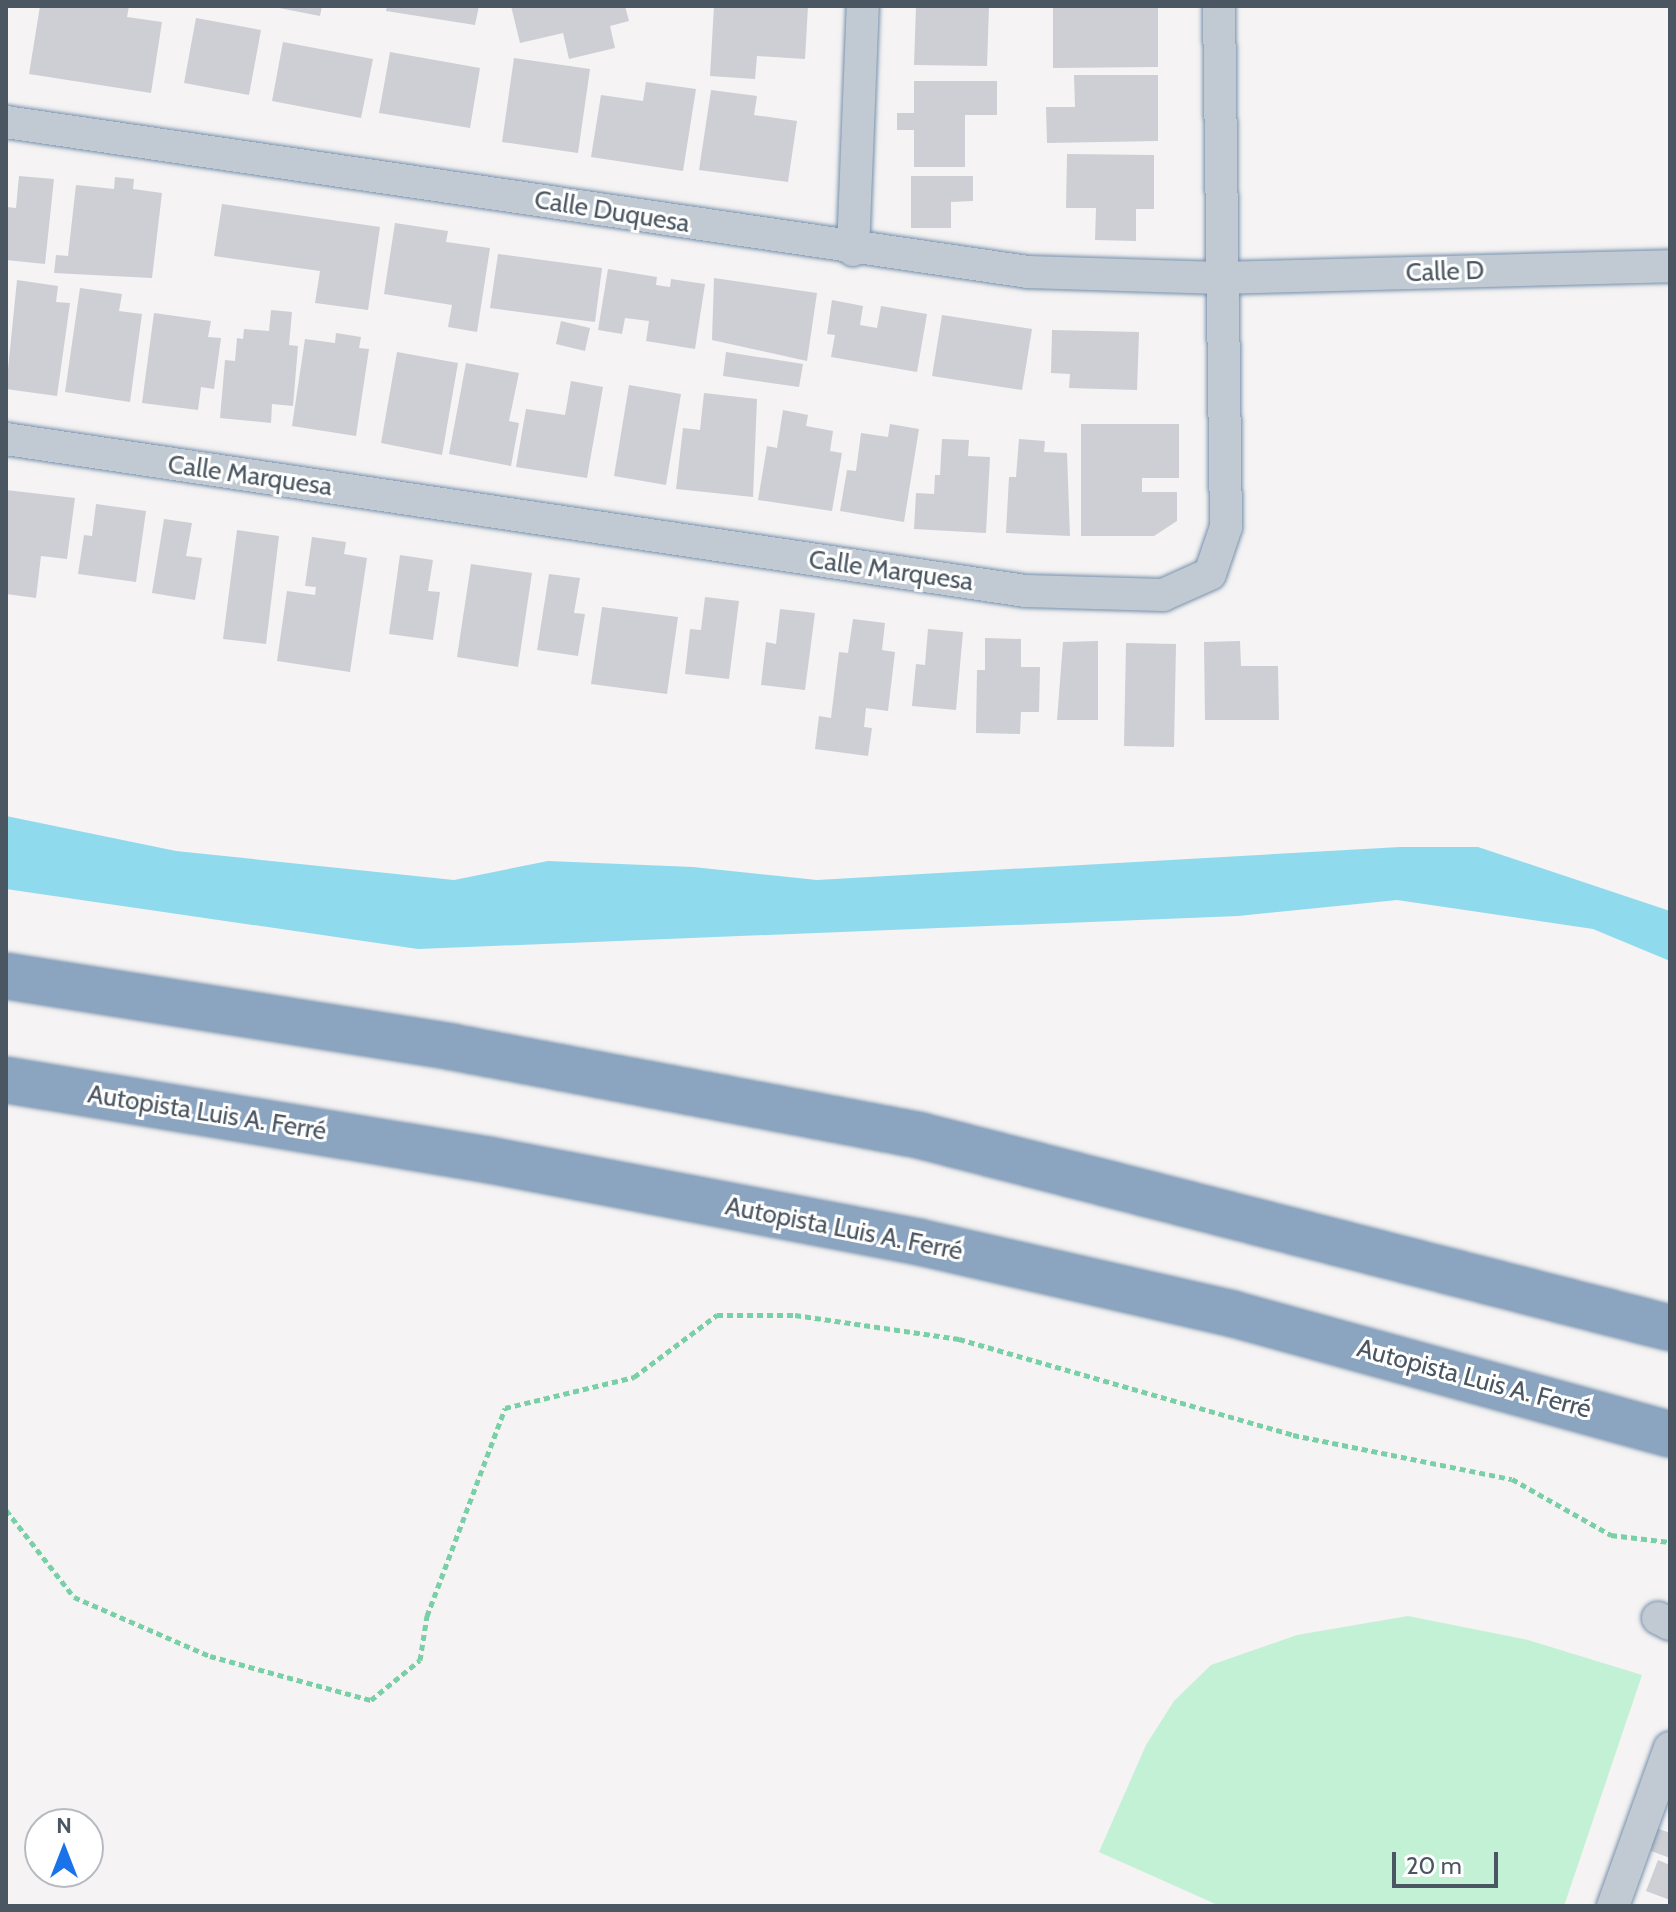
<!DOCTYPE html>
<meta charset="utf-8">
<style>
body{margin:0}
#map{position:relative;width:1676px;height:1912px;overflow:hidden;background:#f5f3f3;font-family:Cabin,sans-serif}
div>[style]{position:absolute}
.green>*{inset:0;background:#c3f1d5}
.water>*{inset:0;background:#90daee}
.building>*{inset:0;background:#cdcfd5}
.path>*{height:5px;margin-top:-2.5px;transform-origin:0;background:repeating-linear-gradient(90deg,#7ad0a6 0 6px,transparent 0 10px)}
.roads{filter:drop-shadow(0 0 2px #7690ad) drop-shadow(0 0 2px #7690ad)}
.minor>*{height:32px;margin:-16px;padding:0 16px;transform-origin:16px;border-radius:16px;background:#c1cad2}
.motorway>*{height:44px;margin:-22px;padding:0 22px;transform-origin:22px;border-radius:22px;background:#8ba5c1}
span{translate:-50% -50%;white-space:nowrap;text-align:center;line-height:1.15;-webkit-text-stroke:6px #fff;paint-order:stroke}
.street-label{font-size:26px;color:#4a5661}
.frame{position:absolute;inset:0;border:8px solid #4a5661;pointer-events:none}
.north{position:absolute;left:24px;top:1808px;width:80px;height:80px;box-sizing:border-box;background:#fff;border:2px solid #b7bbc0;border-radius:50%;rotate:0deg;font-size:22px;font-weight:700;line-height:32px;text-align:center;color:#4a5661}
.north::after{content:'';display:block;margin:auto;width:28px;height:36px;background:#1a73e8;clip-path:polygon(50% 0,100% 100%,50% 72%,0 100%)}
.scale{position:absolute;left:1392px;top:1852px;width:106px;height:36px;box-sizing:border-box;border:4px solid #4a5661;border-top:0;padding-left:10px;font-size:24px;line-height:28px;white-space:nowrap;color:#4a5661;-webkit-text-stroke:6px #fff;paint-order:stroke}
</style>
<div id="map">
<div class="green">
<i style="clip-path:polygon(1408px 1616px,1528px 1640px,1642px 1675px,1564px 1906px,1220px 1906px,1099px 1852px,1146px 1745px,1174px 1701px,1211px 1665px,1297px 1635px)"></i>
</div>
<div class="water">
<i style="clip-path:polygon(6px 816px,176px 851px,454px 880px,548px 861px,693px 867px,817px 880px,1400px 847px,1478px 847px,1670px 911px,1670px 961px,1593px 929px,1397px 900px,1238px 916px,418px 949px,6px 889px)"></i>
</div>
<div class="building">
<i style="clip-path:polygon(40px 6px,129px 6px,127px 17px,162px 22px,151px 93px,29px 74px)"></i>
<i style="clip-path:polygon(269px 6px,322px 6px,320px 16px)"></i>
<i style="clip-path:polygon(387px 6px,479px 6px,475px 25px,386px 11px)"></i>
<i style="clip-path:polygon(511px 6px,625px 6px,629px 21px,610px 26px,615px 48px,569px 59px,563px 33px,520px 43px)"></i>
<i style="clip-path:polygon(714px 6px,808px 6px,805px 59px,757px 56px,755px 79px,710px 76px)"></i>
<i style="clip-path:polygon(916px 6px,989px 6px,987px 66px,914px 65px)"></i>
<i style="clip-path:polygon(1053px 6px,1158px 6px,1158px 67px,1053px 68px)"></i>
<i style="clip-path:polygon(196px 18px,261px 30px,249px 95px,184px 83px)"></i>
<i style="clip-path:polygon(283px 42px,373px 59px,361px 118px,272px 101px)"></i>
<i style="clip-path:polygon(390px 52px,480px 68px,470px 128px,379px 113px)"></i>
<i style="clip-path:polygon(514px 58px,590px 69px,578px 153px,502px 142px)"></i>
<i style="clip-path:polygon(1074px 75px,1158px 75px,1158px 141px,1047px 143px,1046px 107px,1075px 107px)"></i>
<i style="clip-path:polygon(914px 81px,997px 81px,997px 115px,965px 115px,965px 167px,914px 167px,914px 130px,897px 130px,897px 113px,914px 113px)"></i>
<i style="clip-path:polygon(646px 82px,696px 89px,683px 171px,591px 157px,601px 95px,643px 101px)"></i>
<i style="clip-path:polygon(711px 90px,757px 96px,754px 115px,797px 121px,788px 182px,699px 170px)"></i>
<i style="clip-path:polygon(1067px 154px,1154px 155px,1154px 209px,1136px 209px,1136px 241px,1095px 240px,1096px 208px,1066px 208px)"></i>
<i style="clip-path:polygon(19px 176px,54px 179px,45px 264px,6px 260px,6px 207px,16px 208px)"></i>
<i style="clip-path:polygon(911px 176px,973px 176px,973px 201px,951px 202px,951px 228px,911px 228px)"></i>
<i style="clip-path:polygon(115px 177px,134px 179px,133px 189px,162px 193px,152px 278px,54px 273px,56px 255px,68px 256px,76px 185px,114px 189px)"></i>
<i style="clip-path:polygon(222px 204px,380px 227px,368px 310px,315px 303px,320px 271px,214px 256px)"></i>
<i style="clip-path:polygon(395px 223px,448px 231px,446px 242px,490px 248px,477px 332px,448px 327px,452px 305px,384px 294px)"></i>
<i style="clip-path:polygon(498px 254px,602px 268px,595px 322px,490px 308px)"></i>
<i style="clip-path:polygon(608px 269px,657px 277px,656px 285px,670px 287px,671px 279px,705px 284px,695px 349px,646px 341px,649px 321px,625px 318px,622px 334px,598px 330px)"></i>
<i style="clip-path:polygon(714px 278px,817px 293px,807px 361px,712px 340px)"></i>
<i style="clip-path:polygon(17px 280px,58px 286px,56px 302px,70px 303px,57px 396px,6px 389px)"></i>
<i style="clip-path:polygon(80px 288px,122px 294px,119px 311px,142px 314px,130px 402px,65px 392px)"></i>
<i style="clip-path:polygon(832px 300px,863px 306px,860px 325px,877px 328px,881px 306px,927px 314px,917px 372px,831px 357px,835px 335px,827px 334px)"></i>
<i style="clip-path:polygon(271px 310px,292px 312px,289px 345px,298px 346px,293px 406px,272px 404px,271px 423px,220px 418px,225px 360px,235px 361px,237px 338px,243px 339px,244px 329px,269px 331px)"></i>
<i style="clip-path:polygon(154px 313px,211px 321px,208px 337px,221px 338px,214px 389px,201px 387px,198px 410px,142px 403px)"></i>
<i style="clip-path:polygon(942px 315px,1032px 329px,1022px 390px,932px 376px)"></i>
<i style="clip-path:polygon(561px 321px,590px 328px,585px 351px,556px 344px)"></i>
<i style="clip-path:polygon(1052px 330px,1139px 332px,1137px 390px,1069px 388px,1070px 374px,1051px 373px)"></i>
<i style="clip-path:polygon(336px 333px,361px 337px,359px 348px,369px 349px,356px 436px,292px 426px,305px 339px,335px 343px)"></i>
<i style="clip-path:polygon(397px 352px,458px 363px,442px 455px,381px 443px)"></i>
<i style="clip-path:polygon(726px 352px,803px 364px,799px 387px,723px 376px)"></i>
<i style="clip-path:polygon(466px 363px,519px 373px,509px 421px,519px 423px,511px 466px,449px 454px)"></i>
<i style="clip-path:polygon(571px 381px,603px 387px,587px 478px,516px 467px,526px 409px,565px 415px)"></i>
<i style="clip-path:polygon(629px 385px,681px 394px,666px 485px,614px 476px)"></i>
<i style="clip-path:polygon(704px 393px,757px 399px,753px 497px,676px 489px,683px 428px,700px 430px)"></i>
<i style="clip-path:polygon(783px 410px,808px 415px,806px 426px,833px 431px,830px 451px,842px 453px,832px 511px,758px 500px,767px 446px,777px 448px)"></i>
<i style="clip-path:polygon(890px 424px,919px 429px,904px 522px,840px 511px,847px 470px,856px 471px,861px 433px,888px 437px)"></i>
<i style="clip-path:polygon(1081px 424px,1179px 424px,1179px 478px,1142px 478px,1142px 492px,1177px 492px,1177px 521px,1154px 536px,1081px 536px)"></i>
<i style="clip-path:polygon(942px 439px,969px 440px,968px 456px,990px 457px,986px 533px,914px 529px,916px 493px,934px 494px,935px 475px,940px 475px)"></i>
<i style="clip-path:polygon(1019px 439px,1045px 441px,1044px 452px,1067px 453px,1070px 536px,1006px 533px,1009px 477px,1016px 477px)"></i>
<i style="clip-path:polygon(6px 490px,75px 498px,67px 559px,41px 556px,36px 598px,6px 594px)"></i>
<i style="clip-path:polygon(96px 504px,146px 511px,136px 582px,78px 574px,84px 535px,92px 536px)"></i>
<i style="clip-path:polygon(164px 519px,192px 523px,186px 556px,202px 558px,195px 600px,152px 593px)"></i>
<i style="clip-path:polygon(237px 530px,279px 536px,266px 644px,223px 639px)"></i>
<i style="clip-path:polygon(312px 537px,346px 542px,344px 554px,367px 558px,350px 672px,277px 661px,287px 591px,315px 595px,316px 587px,305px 586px)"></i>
<i style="clip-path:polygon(400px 555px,433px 560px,428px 591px,440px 592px,433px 640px,389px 634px)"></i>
<i style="clip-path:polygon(471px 564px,532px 573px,518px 667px,457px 657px)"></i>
<i style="clip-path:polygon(549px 574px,580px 578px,574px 613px,585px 614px,578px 656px,537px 650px)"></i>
<i style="clip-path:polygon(705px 597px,739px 601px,729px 679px,685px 674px,690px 629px,701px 630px)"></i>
<i style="clip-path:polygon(602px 607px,678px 617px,667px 694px,591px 684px)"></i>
<i style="clip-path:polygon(780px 609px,815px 613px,805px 690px,761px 685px,766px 642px,776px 644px)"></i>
<i style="clip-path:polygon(853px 619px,885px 623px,882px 650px,895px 652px,888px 711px,866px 708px,864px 727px,872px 728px,868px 756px,815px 749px,819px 716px,831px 718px,839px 652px,848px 653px)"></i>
<i style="clip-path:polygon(928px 629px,963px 632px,956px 710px,912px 706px,916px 664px,925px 665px)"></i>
<i style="clip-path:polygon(985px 638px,1021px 639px,1021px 667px,1040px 667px,1039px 712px,1021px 712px,1020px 734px,976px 733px,977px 670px,985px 670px)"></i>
<i style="clip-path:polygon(1098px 641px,1098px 720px,1057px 720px,1063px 642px)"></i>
<i style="clip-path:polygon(1240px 641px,1241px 666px,1278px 666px,1279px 720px,1205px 720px,1204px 642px)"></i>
<i style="clip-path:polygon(1126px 643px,1176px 644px,1174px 747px,1124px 746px)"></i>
<i style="clip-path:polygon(1654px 1827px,1670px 1833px,1670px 1858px,1646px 1849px)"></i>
<i style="clip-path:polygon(1658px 1860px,1670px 1865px,1670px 1900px,1646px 1891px)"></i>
</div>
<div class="path">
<i style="left:6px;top:1510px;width:110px;rotate:52deg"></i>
<i style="left:74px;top:1597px;width:148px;rotate:23.5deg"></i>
<i style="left:210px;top:1656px;width:167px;rotate:15.3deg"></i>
<i style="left:371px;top:1700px;width:63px;rotate:-39.2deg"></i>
<i style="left:420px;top:1660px;width:45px;rotate:-81deg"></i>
<i style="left:427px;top:1616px;width:222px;rotate:-69.4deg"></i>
<i style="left:505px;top:1408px;width:133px;rotate:-13.5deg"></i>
<i style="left:634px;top:1377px;width:104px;rotate:-36.8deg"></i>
<i style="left:717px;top:1315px;width:78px"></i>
<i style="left:795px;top:1315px;width:166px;rotate:8.3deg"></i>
<i style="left:959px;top:1339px;width:348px;rotate:16deg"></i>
<i style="left:1293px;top:1435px;width:223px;rotate:11.4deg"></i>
<i style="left:1512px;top:1479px;width:114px;rotate:29.5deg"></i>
<i style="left:1611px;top:1535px;width:59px;rotate:6.8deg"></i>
</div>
<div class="roads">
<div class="minor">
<i style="left:6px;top:122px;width:1033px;rotate:8.35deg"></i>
<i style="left:1028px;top:272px;width:192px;rotate:1.8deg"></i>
<i style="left:1220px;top:278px;width:450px;rotate:-1.5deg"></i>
<i style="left:853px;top:250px;width:244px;rotate:-87.7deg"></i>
<i style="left:6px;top:439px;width:1031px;rotate:8.48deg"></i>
<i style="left:1026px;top:591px;width:137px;rotate:1.7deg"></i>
<i style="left:1163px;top:595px;width:51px;rotate:-24.1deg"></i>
<i style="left:1210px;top:574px;width:50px;rotate:-71.2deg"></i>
<i style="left:1226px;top:527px;width:521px;rotate:-90.77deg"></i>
<i style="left:1658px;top:1618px;width:13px;rotate:27deg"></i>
<i style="left:1613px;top:1906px;width:168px;rotate:-70.2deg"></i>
</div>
<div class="motorway">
<i style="left:6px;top:976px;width:452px;rotate:9deg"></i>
<i style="left:452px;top:1047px;width:474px;rotate:10.7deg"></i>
<i style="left:918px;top:1135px;width:776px;rotate:14.39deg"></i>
<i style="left:6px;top:1080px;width:490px;rotate:9.4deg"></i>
<i style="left:489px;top:1160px;width:438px;rotate:10.8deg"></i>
<i style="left:919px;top:1242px;width:322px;rotate:12.9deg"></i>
<i style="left:1233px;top:1314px;width:453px;rotate:15.4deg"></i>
</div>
</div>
<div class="street-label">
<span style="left:612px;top:212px;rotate:9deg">Calle Duquesa</span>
<span style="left:1445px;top:272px;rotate:-2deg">Calle D</span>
<span style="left:250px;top:476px;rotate:8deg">Calle Marquesa</span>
<span style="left:891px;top:571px;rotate:8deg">Calle Marquesa</span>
<span style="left:207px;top:1113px;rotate:9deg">Autopista Luis A. Ferré</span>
<span style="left:844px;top:1229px;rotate:11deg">Autopista Luis A. Ferré</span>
<span style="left:1474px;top:1379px;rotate:15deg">Autopista Luis A. Ferré</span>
</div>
<div class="frame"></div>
<div class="north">N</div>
<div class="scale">20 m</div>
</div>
